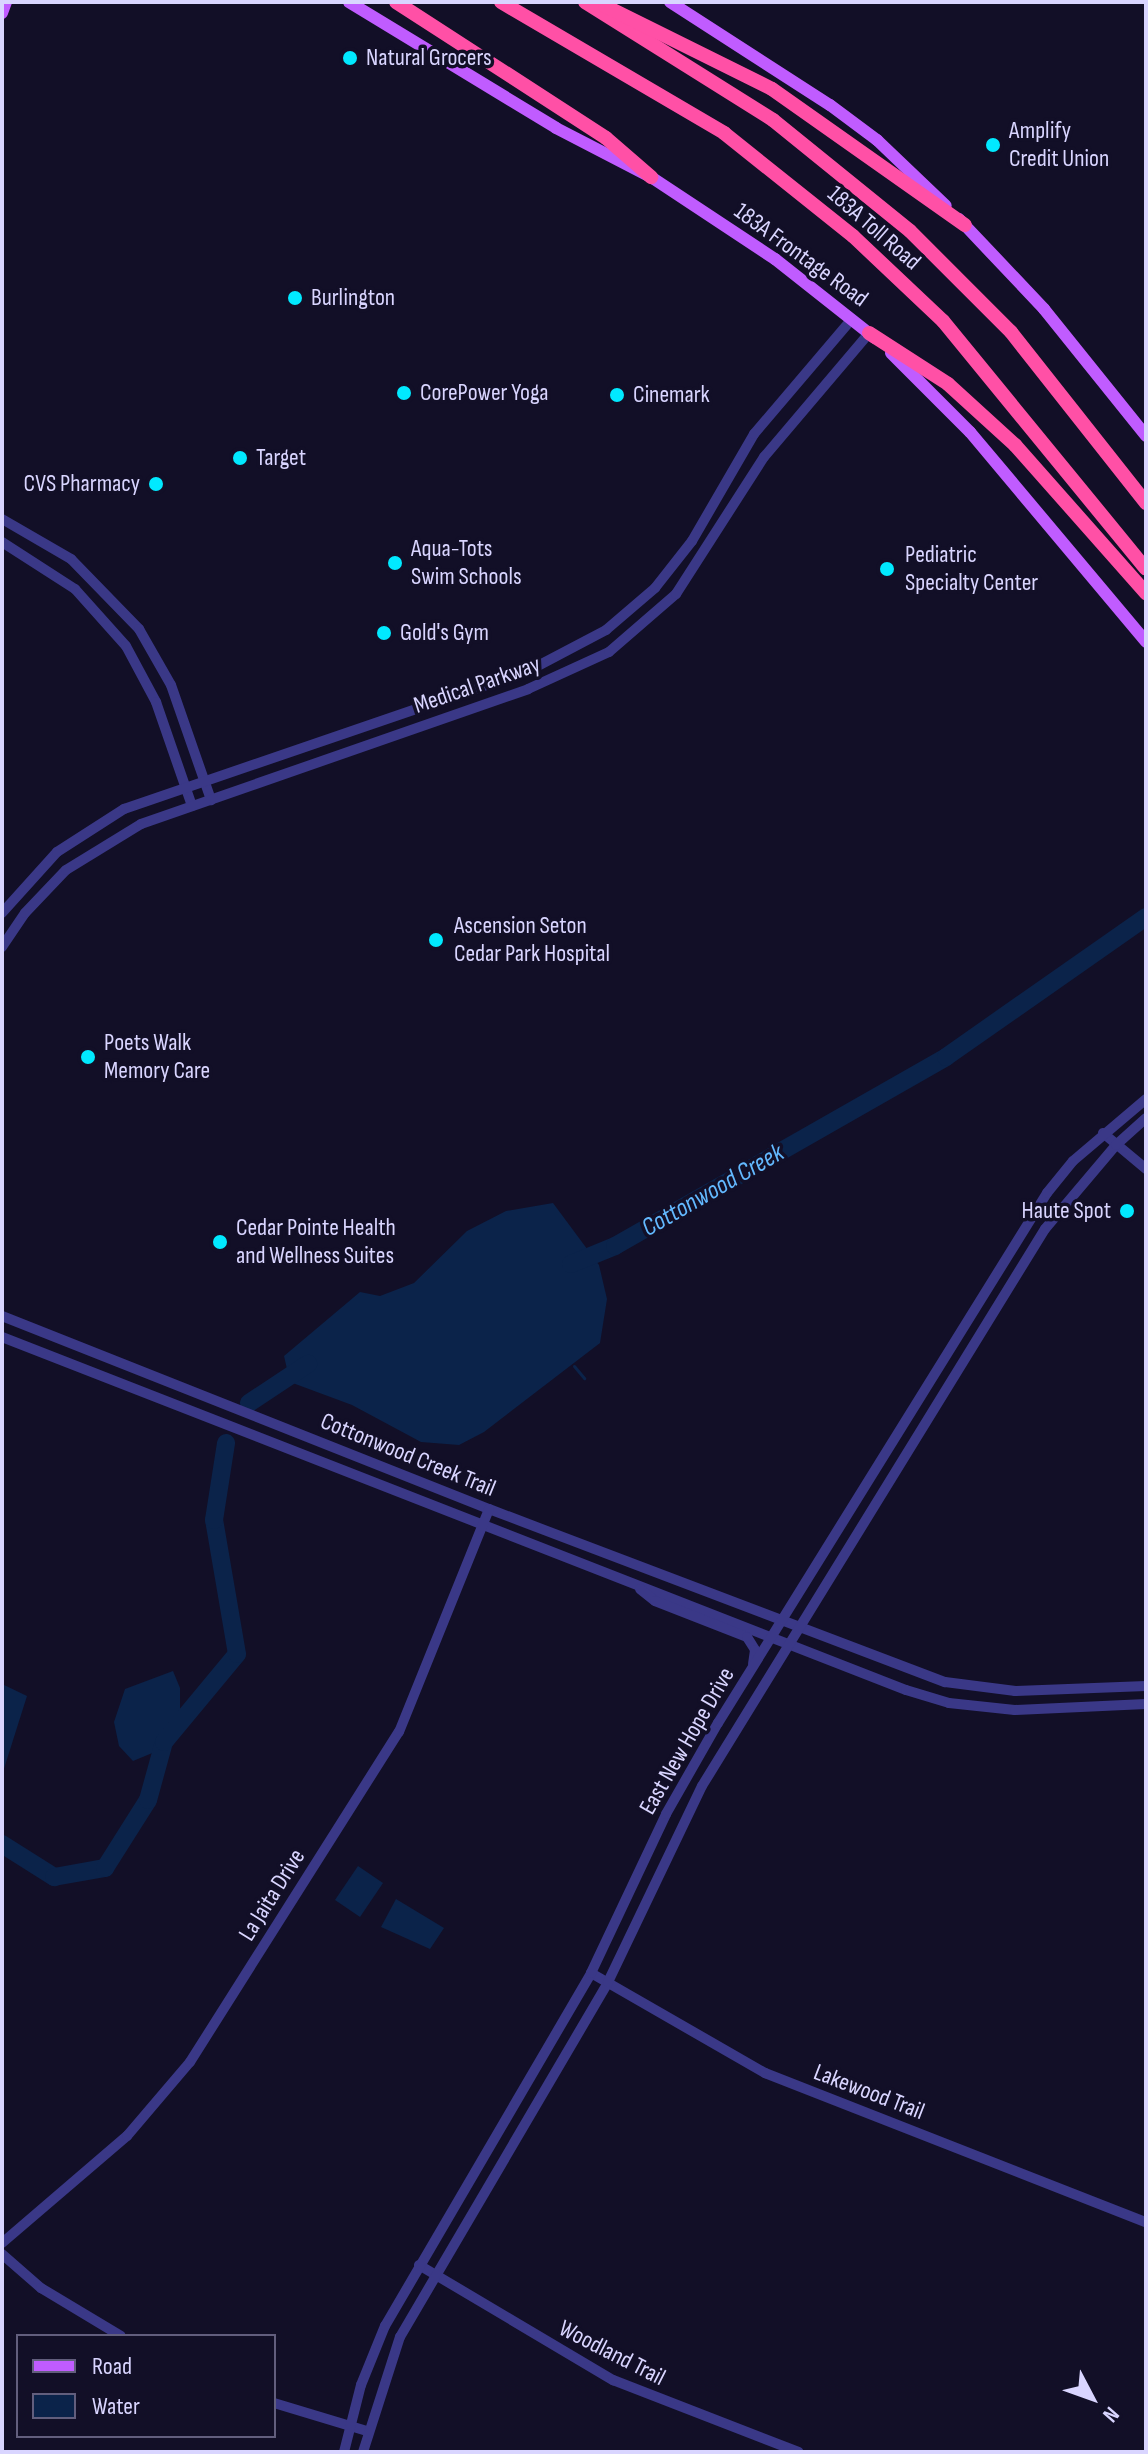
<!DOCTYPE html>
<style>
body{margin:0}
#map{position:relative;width:1148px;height:2454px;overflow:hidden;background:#120f27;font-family:"Sofia Sans Condensed",sans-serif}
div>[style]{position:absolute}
.water>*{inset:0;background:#0b234a}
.stream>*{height:3px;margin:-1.5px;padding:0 1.5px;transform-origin:1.5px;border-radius:1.5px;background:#0b234a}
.river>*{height:18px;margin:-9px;padding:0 9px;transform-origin:9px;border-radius:9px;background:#0b234a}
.minor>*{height:10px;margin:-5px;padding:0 5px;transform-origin:5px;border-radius:5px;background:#3a3887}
.major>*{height:12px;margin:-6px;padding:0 6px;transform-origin:6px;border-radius:6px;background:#c05cff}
.highway>*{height:14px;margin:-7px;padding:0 7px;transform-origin:7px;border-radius:7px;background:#ff50a6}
.dots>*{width:22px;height:22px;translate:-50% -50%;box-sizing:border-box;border:4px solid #120f27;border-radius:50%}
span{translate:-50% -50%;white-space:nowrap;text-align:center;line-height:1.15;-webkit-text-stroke:7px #120f27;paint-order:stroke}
.poi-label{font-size:24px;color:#d9d5ff}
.left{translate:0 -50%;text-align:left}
.right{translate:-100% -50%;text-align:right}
.street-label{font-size:24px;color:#d9d5ff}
.water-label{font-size:26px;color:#63b9ff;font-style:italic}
.frame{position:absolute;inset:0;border:4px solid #d9d5ff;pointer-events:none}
.legend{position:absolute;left:16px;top:2334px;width:260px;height:104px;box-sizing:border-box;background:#120f27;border:2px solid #625e7d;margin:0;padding:10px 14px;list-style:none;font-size:24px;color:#d9d5ff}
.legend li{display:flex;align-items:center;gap:16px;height:40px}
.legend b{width:40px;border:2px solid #625e7d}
.north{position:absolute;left:1052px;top:2358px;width:80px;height:80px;-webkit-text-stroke:6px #120f27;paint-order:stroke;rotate:131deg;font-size:22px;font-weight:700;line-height:32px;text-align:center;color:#d9d5ff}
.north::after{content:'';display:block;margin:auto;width:28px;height:36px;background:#d9d5ff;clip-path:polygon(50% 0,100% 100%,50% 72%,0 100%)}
</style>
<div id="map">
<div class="water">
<i style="clip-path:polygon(553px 1203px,599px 1265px,607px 1299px,600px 1343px,484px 1432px,459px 1445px,421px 1442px,352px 1405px,290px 1382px,284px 1356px,360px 1292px,380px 1296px,414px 1283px,467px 1231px,506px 1211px)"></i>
<i style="clip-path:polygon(173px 1671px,180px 1688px,180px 1710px,162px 1749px,133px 1761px,119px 1746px,114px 1722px,125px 1689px)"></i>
<i style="clip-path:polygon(2px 1684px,27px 1696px,2px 1775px)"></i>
<i style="clip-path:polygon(358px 1866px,383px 1883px,360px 1917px,335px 1900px)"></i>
<i style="clip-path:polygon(396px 1899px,444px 1928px,430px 1949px,381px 1927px)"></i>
</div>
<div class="stream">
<i style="left:574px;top:1366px;width:16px;rotate:50deg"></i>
</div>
<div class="river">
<i style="left:571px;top:1264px;width:48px;rotate:-22.2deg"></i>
<i style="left:615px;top:1246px;width:381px;rotate:-29.7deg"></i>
<i style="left:946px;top:1057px;width:244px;rotate:-35deg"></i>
<i style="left:249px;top:1403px;width:71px;rotate:-33.5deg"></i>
<i style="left:2px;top:1844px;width:62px;rotate:32.4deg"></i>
<i style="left:54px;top:1877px;width:52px;rotate:-10deg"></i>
<i style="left:105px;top:1868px;width:80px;rotate:-57.7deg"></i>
<i style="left:148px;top:1800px;width:60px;rotate:-74.6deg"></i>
<i style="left:164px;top:1742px;width:114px;rotate:-50.3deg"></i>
<i style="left:237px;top:1654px;width:136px;rotate:-99.7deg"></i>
<i style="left:214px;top:1520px;width:78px;rotate:-81.1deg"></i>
</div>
<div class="minor">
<i style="left:2px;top:519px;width:80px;rotate:30.1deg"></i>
<i style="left:71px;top:559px;width:98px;rotate:45.8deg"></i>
<i style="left:139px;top:629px;width:64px;rotate:60.3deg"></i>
<i style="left:171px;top:685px;width:122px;rotate:70.8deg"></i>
<i style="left:2px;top:542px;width:87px;rotate:32.8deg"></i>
<i style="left:75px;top:589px;width:76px;rotate:48.2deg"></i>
<i style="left:126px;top:646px;width:64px;rotate:61.8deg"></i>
<i style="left:156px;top:702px;width:110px;rotate:70.9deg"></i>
<i style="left:2px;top:913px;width:82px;rotate:-48deg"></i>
<i style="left:57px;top:852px;width:80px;rotate:-32.7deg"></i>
<i style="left:124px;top:809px;width:431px;rotate:-18.9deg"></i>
<i style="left:532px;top:669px;width:84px;rotate:-27.8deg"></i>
<i style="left:606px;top:630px;width:65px;rotate:-40.6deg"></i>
<i style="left:655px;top:588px;width:60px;rotate:-51.8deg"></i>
<i style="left:692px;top:541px;width:124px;rotate:-59.9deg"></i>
<i style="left:754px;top:434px;width:151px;rotate:-49.6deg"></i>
<i style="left:2px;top:947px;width:41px;rotate:-55.9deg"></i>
<i style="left:25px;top:913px;width:59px;rotate:-46.4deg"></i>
<i style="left:66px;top:870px;width:88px;rotate:-31.5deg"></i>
<i style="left:141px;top:824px;width:410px;rotate:-19.2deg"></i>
<i style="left:528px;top:689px;width:89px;rotate:-24.6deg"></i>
<i style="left:609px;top:652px;width:89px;rotate:-40.9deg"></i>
<i style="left:676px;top:594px;width:163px;rotate:-57.3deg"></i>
<i style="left:764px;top:457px;width:162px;rotate:-49.7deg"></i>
<i style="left:1103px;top:1133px;width:56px;rotate:39.9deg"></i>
<i style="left:2px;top:1316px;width:524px;rotate:21.62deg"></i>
<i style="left:489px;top:1509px;width:488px;rotate:20.8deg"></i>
<i style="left:945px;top:1682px;width:71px;rotate:7.3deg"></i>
<i style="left:1015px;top:1691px;width:131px;rotate:-2.2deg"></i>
<i style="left:2px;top:1337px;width:970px;rotate:21.33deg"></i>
<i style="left:906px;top:1690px;width:45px;rotate:16.8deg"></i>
<i style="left:949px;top:1703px;width:66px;rotate:6.1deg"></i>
<i style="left:1015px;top:1710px;width:131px;rotate:-2.6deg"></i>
<i style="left:640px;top:1589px;width:19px;rotate:39deg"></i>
<i style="left:655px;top:1601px;width:99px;rotate:21.4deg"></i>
<i style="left:747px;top:1637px;width:15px;rotate:58deg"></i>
<i style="left:755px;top:1650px;width:14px;rotate:98deg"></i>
<i style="left:591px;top:1973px;width:201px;rotate:29.9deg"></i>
<i style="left:765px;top:2073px;width:409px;rotate:21.4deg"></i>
<i style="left:2px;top:2243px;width:165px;rotate:-40.6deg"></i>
<i style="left:127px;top:2136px;width:97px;rotate:-49.6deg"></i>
<i style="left:190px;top:2062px;width:391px;rotate:-57.7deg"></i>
<i style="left:399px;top:1732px;width:240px;rotate:-68deg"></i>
<i style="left:2px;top:2254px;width:52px;rotate:41.1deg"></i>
<i style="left:41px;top:2288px;width:93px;rotate:31deg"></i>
<i style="left:419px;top:2265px;width:226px;rotate:30.7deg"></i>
<i style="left:613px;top:2380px;width:199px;rotate:21.2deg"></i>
<i style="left:274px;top:2403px;width:97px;rotate:16.8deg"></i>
<i style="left:344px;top:2452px;width:69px;rotate:-75.8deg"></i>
<i style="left:361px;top:2385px;width:64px;rotate:-67.9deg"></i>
<i style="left:385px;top:2326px;width:409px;rotate:-59.7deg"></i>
<i style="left:591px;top:1973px;width:176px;rotate:-64.7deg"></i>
<i style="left:666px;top:1814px;width:105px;rotate:-60.3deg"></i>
<i style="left:718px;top:1723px;width:624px;rotate:-58.17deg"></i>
<i style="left:1047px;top:1193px;width:41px;rotate:-50.9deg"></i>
<i style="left:1073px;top:1161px;width:96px;rotate:-40.3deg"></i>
<i style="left:363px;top:2452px;width:121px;rotate:-72.2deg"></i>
<i style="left:400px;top:2337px;width:411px;rotate:-59.6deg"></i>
<i style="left:608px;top:1982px;width:217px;rotate:-64.4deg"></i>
<i style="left:702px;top:1786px;width:654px;rotate:-58.38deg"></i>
<i style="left:1045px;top:1229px;width:110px;rotate:-49.8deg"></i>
<i style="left:1116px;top:1145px;width:40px;rotate:-42deg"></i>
</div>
<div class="major">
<i style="left:349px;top:2px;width:242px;rotate:31.3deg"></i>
<i style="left:556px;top:128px;width:107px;rotate:27.3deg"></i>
<i style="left:651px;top:177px;width:149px;rotate:33.5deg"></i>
<i style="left:775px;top:259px;width:127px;rotate:38.3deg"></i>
<i style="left:670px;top:2px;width:190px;rotate:32.8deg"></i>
<i style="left:830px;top:105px;width:59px;rotate:36.7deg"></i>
<i style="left:877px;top:140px;width:95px;rotate:43.7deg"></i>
<i style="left:2px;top:13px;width:12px;rotate:-70deg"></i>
<i style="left:959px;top:219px;width:124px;rotate:46.6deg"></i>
<i style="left:1044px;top:309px;width:163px;rotate:51.2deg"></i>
<i style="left:891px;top:353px;width:112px;rotate:45deg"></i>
<i style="left:970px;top:432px;width:274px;rotate:50deg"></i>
</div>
<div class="highway">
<i style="left:396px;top:2px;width:250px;rotate:32.9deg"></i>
<i style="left:606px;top:138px;width:60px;rotate:40.9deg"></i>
<i style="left:501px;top:2px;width:259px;rotate:30.4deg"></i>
<i style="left:724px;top:133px;width:165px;rotate:38.6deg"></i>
<i style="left:853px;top:236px;width:124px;rotate:43.4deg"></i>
<i style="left:943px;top:321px;width:320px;rotate:50.7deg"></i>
<i style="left:585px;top:2px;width:222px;rotate:32.1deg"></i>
<i style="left:773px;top:120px;width:176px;rotate:39deg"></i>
<i style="left:910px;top:231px;width:143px;rotate:45deg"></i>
<i style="left:1011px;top:332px;width:218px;rotate:51.7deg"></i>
<i style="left:605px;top:6px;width:186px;rotate:26.4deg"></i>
<i style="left:772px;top:89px;width:236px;rotate:35.2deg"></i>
<i style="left:869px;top:333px;width:94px;rotate:32.8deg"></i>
<i style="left:948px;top:384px;width:91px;rotate:42.3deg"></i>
<i style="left:1015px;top:445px;width:198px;rotate:48.5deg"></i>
</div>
<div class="dots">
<i style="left:350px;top:58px;background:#01e9ff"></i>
<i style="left:993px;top:145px;background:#01e9ff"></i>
<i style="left:295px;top:298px;background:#01e9ff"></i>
<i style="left:404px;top:393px;background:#01e9ff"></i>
<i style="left:617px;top:395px;background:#01e9ff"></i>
<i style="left:240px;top:458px;background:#01e9ff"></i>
<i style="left:156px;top:484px;background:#01e9ff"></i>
<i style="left:395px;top:563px;background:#01e9ff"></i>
<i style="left:887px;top:569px;background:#01e9ff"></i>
<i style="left:384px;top:633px;background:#01e9ff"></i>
<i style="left:436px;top:940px;background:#01e9ff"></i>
<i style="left:88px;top:1057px;background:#01e9ff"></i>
<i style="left:1127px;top:1211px;background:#01e9ff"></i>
<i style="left:220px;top:1242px;background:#01e9ff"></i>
</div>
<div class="poi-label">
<span class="left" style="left:366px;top:58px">Natural Grocers</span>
<span class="left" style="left:1009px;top:145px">Amplify<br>Credit Union</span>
<span class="left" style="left:311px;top:298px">Burlington</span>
<span class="left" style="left:420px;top:393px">CorePower Yoga</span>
<span class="left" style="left:633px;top:395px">Cinemark</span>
<span class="left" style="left:256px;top:458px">Target</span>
<span class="right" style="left:140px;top:484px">CVS Pharmacy</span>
<span class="left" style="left:411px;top:563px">Aqua-Tots<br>Swim Schools</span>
<span class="left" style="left:905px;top:569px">Pediatric<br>Specialty Center</span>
<span class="left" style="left:400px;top:633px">Gold's Gym</span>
<span class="left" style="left:454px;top:940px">Ascension Seton<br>Cedar Park Hospital</span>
<span class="left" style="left:104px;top:1057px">Poets Walk<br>Memory Care</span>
<span class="right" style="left:1111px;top:1211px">Haute Spot</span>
<span class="left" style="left:236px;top:1242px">Cedar Pointe Health<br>and Wellness Suites</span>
</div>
<div class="street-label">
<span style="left:874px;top:228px;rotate:41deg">183A Toll Road</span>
<span style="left:801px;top:255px;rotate:36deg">183A Frontage Road</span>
<span style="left:477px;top:685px;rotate:-19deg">Medical Parkway</span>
<span style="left:408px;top:1455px;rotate:22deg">Cottonwood Creek Trail</span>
<span style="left:687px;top:1741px;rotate:-60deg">East New Hope Drive</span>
<span style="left:272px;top:1895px;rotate:-58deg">La Jaita Drive</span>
<span style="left:869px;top:2092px;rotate:21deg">Lakewood Trail</span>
<span style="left:612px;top:2353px;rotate:27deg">Woodland Trail</span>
</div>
<div class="water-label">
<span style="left:713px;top:1191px;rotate:-30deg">Cottonwood Creek</span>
</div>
<div class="frame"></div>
<ul class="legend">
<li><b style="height:10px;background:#c05cff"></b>Road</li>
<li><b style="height:22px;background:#0b234a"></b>Water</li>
</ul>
<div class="north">N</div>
</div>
